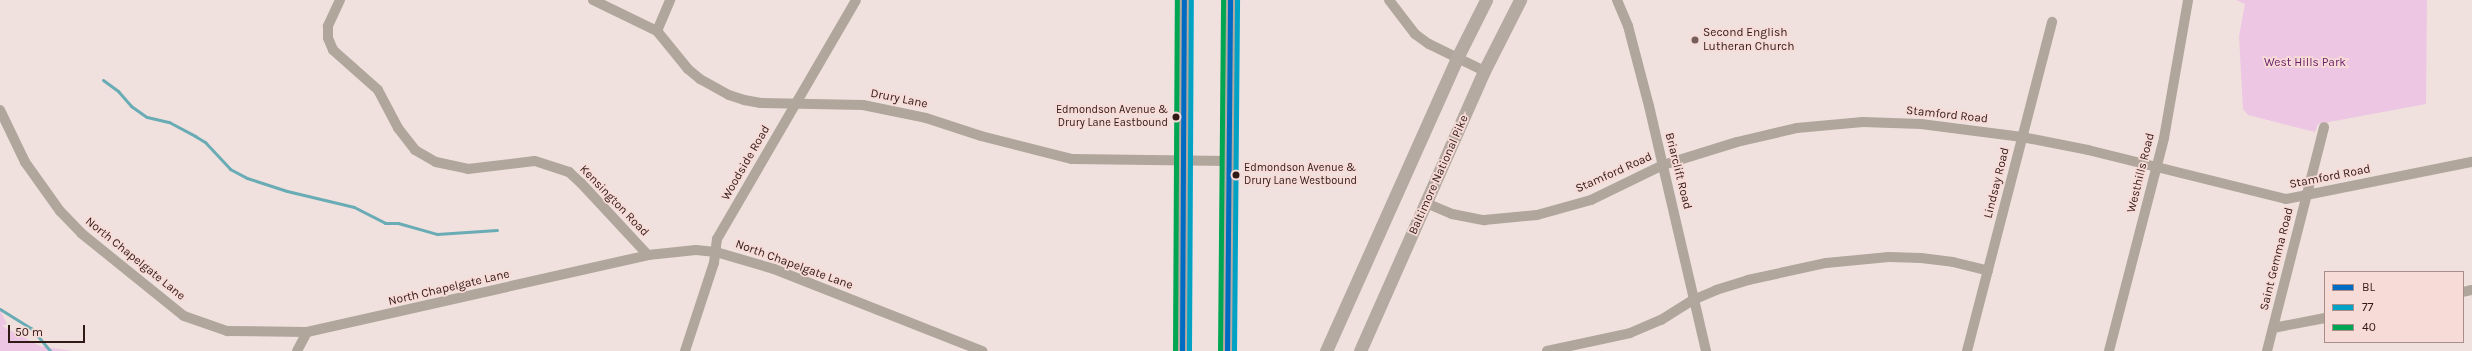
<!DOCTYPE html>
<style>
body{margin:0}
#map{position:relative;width:2472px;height:351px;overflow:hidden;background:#f0e1de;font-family:Karla,sans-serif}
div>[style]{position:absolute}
.green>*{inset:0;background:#ecc6e3}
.stream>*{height:3px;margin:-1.5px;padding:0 1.5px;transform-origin:1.5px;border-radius:1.5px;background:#6aacb5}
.minor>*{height:10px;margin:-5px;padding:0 5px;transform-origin:5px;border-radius:5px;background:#b0a69c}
.major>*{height:13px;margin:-6.5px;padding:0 6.5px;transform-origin:6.5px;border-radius:6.5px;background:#b5aaa1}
.bus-1>*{height:5px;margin:-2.5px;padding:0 2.5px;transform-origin:2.5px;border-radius:2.5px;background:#006bc3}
.bus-2>*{height:5px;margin:-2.5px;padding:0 2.5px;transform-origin:2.5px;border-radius:2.5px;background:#02a2c5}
.bus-3>*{height:5px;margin:-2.5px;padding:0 2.5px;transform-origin:2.5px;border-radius:2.5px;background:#00a651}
.dots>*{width:11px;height:11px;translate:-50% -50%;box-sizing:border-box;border:2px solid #f7dbd7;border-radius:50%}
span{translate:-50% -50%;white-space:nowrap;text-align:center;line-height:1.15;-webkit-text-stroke:3.5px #f7dbd7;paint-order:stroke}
.bus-label{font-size:11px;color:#311916}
.right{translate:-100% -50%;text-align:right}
.left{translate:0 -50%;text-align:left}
.poi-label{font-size:12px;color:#311916}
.park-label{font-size:12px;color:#6a1c6b}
.street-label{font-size:12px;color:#311916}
.legend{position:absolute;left:2324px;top:271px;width:140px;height:72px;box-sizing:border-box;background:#f7dbd7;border:1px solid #a88d8a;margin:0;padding:5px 7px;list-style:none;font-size:12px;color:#311916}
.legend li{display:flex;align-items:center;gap:8px;height:20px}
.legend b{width:20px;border:1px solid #a88d8a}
.scale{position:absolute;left:8px;top:325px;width:77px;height:18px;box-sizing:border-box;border:2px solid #311916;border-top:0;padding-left:5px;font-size:12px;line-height:14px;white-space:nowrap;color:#311916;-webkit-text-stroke:3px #f7dbd7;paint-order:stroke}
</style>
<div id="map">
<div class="green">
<i style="clip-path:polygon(2427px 0,2426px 104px,2318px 124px,2315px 132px,2248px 115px,2243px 109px,2239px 36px,2245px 4px,2236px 0)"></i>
<i style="clip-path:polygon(0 310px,7px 324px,2px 326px,40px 346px,72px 351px,0 351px)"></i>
</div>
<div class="stream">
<i style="left:103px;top:80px;width:19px;rotate:36deg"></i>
<i style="left:118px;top:91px;width:20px;rotate:49deg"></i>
<i style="left:131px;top:106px;width:19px;rotate:35deg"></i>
<i style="left:147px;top:117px;width:23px;rotate:13deg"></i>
<i style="left:169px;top:122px;width:30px;rotate:28deg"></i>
<i style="left:195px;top:136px;width:12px;rotate:31deg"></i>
<i style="left:205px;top:142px;width:37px;rotate:47deg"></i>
<i style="left:230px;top:169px;width:19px;rotate:28deg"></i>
<i style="left:247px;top:178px;width:42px;rotate:18deg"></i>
<i style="left:287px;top:191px;width:69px;rotate:13.4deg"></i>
<i style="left:354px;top:207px;width:35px;rotate:27deg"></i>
<i style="left:385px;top:223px;width:13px"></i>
<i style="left:398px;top:223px;width:41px;rotate:15.8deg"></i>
<i style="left:437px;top:234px;width:60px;rotate:-3.8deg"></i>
<i style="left:0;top:309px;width:36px;rotate:32deg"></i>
<i style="left:31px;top:328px;width:30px;rotate:50deg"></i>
</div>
<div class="minor">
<i style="left:340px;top:0;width:29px;rotate:115deg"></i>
<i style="left:328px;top:26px;width:12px;rotate:90deg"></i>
<i style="left:328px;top:38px;width:13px;rotate:67deg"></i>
<i style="left:333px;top:50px;width:60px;rotate:41.6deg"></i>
<i style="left:378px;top:90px;width:43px;rotate:62.2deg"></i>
<i style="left:398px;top:128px;width:28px;rotate:52deg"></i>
<i style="left:415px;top:150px;width:24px;rotate:30deg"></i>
<i style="left:436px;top:162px;width:33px;rotate:12deg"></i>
<i style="left:468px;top:169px;width:67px;rotate:-6.8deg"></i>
<i style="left:535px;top:161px;width:36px;rotate:18deg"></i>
<i style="left:569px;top:172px;width:16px;rotate:43deg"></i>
<i style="left:581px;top:183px;width:98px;rotate:47.1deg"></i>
<i style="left:593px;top:0;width:71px;rotate:25.8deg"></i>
<i style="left:657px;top:31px;width:49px;rotate:50.8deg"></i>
<i style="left:688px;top:69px;width:16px;rotate:40deg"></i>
<i style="left:700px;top:79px;width:33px;rotate:29deg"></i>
<i style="left:729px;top:95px;width:16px;rotate:18deg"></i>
<i style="left:744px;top:100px;width:17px;rotate:10deg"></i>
<i style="left:761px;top:103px;width:102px;rotate:1.1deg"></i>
<i style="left:863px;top:105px;width:64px;rotate:11.7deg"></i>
<i style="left:926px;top:118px;width:58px;rotate:18.1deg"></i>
<i style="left:981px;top:136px;width:94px;rotate:14.2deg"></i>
<i style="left:1072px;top:159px;width:156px;rotate:0.7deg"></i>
<i style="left:1389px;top:0;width:43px;rotate:52.6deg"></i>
<i style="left:1415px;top:34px;width:17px;rotate:36deg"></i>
<i style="left:1429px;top:44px;width:61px;rotate:26.1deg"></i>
<i style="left:1617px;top:0;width:28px;rotate:67deg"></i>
<i style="left:1628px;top:26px;width:83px;rotate:75.3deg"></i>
<i style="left:1649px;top:106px;width:252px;rotate:76.9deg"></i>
<i style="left:657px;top:31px;width:34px;rotate:-67deg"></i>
<i style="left:0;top:110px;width:58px;rotate:64.3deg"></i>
<i style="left:25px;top:162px;width:60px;rotate:54.5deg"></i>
<i style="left:60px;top:211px;width:30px;rotate:46deg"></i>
<i style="left:81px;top:233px;width:132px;rotate:38.9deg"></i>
<i style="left:184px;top:316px;width:46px;rotate:19.2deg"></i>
<i style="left:227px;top:331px;width:80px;rotate:0.7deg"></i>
<i style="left:307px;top:332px;width:350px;rotate:-12.7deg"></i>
<i style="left:648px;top:255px;width:48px;rotate:-5.9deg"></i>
<i style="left:696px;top:250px;width:20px;rotate:6deg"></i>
<i style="left:716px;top:252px;width:60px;rotate:16.3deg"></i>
<i style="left:774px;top:269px;width:224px;rotate:21.5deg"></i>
<i style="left:1426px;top:203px;width:28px;rotate:23deg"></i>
<i style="left:1452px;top:214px;width:33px;rotate:11deg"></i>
<i style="left:1484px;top:220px;width:53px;rotate:-5.4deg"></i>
<i style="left:1537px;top:215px;width:56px;rotate:-15.5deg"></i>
<i style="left:1591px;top:200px;width:80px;rotate:-25.9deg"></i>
<i style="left:1663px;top:165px;width:77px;rotate:-17.3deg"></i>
<i style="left:1737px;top:142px;width:62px;rotate:-13.1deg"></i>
<i style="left:1797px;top:128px;width:66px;rotate:-5.2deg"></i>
<i style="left:1863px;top:122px;width:58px;rotate:2deg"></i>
<i style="left:1921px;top:124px;width:102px;rotate:7.3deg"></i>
<i style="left:2022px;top:137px;width:67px;rotate:11.1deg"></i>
<i style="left:2088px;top:150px;width:204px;rotate:13.9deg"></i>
<i style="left:2286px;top:199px;width:190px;rotate:-11.3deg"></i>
<i style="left:2463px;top:292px;width:9px;rotate:-13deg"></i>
<i style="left:2273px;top:328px;width:53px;rotate:-10.9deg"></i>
<i style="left:297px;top:351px;width:21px;rotate:-62deg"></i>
<i style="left:685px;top:351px;width:93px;rotate:-71.8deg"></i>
<i style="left:714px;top:263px;width:24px;rotate:-83deg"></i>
<i style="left:717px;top:239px;width:276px;rotate:-59.8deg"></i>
<i style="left:1547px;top:351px;width:85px;rotate:-12.2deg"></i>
<i style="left:1630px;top:333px;width:34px;rotate:-23deg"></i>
<i style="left:1661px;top:320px;width:38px;rotate:-32deg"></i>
<i style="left:1693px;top:300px;width:25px;rotate:-23deg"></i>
<i style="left:1716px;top:290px;width:34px;rotate:-17deg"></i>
<i style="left:1748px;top:280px;width:80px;rotate:-12.3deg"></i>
<i style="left:1826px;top:263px;width:63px;rotate:-5.4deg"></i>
<i style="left:1889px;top:257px;width:32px;rotate:2deg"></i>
<i style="left:1921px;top:258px;width:32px;rotate:7deg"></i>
<i style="left:1953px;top:262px;width:36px;rotate:14deg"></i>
<i style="left:1967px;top:351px;width:340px;rotate:-75.5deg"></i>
<i style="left:2109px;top:351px;width:220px;rotate:-75.5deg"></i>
<i style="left:2164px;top:138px;width:140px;rotate:-80.1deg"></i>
<i style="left:2267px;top:351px;width:231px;rotate:-75.7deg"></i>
</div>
<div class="major">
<i style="left:1182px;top:351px;width:351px;rotate:-89.7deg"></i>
<i style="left:1227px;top:351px;width:351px;rotate:-89.5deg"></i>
<i style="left:1326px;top:351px;width:321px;rotate:-65.9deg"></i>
<i style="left:1457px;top:58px;width:65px;rotate:-63.4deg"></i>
<i style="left:1360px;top:351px;width:306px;rotate:-66.1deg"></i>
<i style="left:1484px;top:71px;width:80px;rotate:-63.1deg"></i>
</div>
<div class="bus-1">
<i style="left:1182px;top:351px;width:351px;rotate:-89.7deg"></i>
<i style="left:1227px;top:351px;width:351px;rotate:-89.5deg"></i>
</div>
<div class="bus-2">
<i style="left:1189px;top:351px;width:351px;rotate:-89.7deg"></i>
<i style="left:1234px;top:351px;width:351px;rotate:-89.5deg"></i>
</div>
<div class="bus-3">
<i style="left:1175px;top:351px;width:351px;rotate:-89.7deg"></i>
<i style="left:1220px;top:351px;width:351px;rotate:-89.5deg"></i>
</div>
<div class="dots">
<i style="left:1695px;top:40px;background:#745f5c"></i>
<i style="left:1176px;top:117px;background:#311916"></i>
<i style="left:1236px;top:175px;background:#311916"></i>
</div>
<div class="bus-label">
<span class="right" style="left:1168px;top:117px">Edmondson Avenue &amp;<br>Drury Lane Eastbound</span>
<span class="left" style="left:1244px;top:175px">Edmondson Avenue &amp;<br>Drury Lane Westbound</span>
</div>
<div class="poi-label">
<span class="left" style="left:1703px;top:40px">Second English<br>Lutheran Church</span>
</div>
<div class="park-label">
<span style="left:2305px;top:63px">West Hills Park</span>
</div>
<div class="street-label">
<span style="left:899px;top:99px;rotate:11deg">Drury Lane</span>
<span style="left:1947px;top:115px;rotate:6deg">Stamford Road</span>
<span style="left:746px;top:163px;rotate:-60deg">Woodside Road</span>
<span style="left:1678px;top:171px;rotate:76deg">Briarclift Road</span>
<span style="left:1614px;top:173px;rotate:-24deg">Stamford Road</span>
<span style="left:2141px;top:173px;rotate:-76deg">Westhills Road</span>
<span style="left:1439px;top:175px;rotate:-66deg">Baltimore National Pike</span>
<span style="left:2330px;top:177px;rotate:-11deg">Stamford Road</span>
<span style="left:1997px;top:183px;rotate:-76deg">Lindsay Road</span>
<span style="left:614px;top:201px;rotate:46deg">Kensington Road</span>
<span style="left:135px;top:259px;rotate:39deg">North Chapelgate Lane</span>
<span style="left:2277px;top:259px;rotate:-76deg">Saint Gemma Road</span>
<span style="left:794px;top:265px;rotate:20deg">North Chapelgate Lane</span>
<span style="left:449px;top:288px;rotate:-13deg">North Chapelgate Lane</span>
</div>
<ul class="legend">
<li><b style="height:5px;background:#006bc3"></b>BL</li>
<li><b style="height:5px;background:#02a2c5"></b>77</li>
<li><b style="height:5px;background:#00a651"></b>40</li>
</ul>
<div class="scale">50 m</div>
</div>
